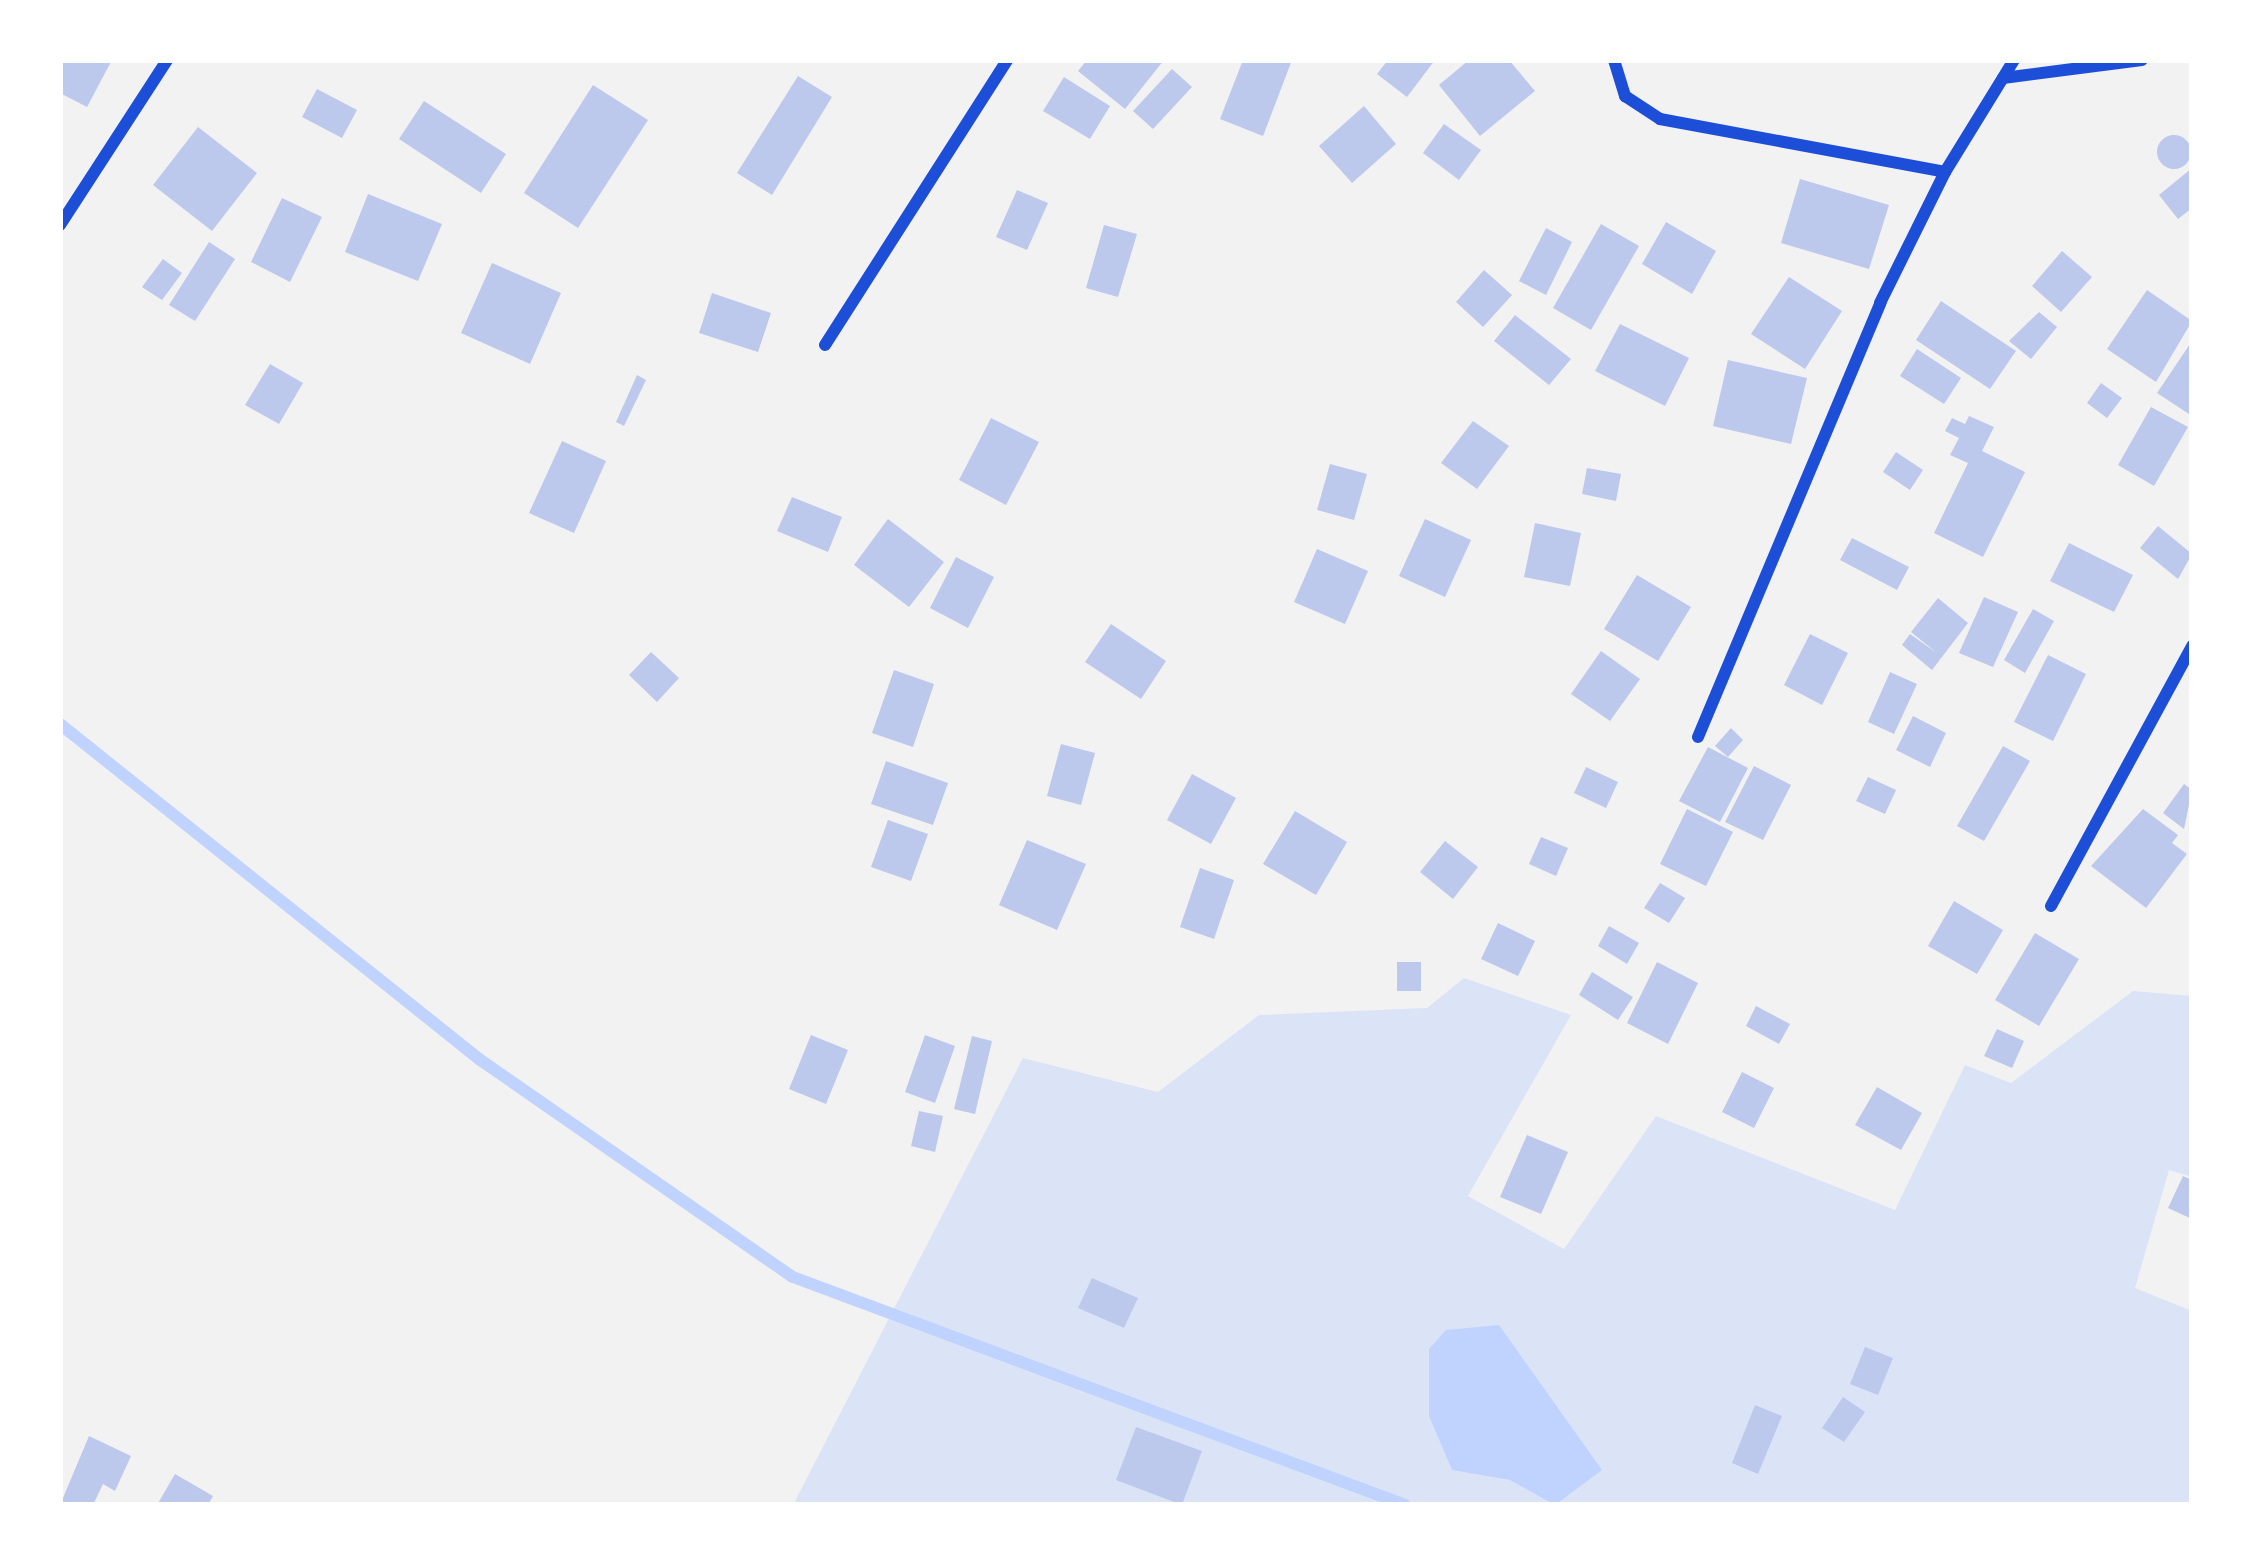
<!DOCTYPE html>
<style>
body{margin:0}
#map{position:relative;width:2252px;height:1565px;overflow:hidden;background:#f2f2f2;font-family:Spectral,serif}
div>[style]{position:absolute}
.green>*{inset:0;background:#dbe4f7}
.water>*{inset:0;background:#bfd3fe}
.stream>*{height:12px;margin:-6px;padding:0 6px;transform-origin:6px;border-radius:6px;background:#bfd3fe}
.building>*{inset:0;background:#bdc9ec}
.round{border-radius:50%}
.minor>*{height:12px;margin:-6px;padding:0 6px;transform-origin:6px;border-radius:6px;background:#1d4ed8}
span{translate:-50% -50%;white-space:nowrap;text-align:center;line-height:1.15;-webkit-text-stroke:12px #fff;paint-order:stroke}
.frame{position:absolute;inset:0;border:63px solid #fff;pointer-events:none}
</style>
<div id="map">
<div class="green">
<i style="clip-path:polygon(1464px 978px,1571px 1015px,1468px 1196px,1564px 1249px,1656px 1116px,1895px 1210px,1965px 1065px,2011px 1083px,2133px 991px,2192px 996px,2192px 1177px,2169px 1170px,2135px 1288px,2192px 1311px,2192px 1505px,793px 1505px,1023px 1058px,1158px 1092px,1259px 1015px,1427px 1008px)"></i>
</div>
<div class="water">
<i style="clip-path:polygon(1499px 1325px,1602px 1470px,1555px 1505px,1510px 1480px,1452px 1470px,1429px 1416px,1429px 1349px,1446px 1330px)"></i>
</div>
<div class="stream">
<i style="left:60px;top:724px;width:536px;rotate:38.64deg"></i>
<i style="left:479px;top:1059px;width:382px;rotate:34.8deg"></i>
<i style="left:793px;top:1277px;width:653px;rotate:20.43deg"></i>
</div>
<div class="building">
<i style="clip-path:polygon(60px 60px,112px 60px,87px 107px,60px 93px)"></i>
<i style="clip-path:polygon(1087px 60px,1164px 60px,1125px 109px,1078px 71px)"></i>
<i style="clip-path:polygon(1243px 60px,1292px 60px,1263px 136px,1220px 119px)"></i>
<i style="clip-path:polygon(1388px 60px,1435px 60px,1407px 97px,1377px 74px)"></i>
<i style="clip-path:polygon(1469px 60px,1509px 60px,1535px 91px,1480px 136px,1439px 85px)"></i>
<i style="clip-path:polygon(1172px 69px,1192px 87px,1153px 129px,1133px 111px)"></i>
<i style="clip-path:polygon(798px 76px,832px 97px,772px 195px,737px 173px)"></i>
<i style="clip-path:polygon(1064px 77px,1110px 106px,1090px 139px,1043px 111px)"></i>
<i style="clip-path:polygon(593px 85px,648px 120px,578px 228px,524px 193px)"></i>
<i style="clip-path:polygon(317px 89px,357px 110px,342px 138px,302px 117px)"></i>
<i style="clip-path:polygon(424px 101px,506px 154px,481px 193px,399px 139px)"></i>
<i style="clip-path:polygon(1364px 106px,1396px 144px,1352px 183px,1319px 146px)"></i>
<i style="clip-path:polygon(1444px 124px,1481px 150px,1459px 180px,1423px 153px)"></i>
<i style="clip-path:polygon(198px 127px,257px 173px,212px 231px,153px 185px)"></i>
<i class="round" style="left:2157px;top:135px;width:34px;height:34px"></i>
<i style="clip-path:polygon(2192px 168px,2192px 208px,2178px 219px,2159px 195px)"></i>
<i style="clip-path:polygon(1800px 179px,1889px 205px,1869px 269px,1781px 243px)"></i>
<i style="clip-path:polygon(1017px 190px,1048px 203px,1027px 250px,996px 237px)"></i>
<i style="clip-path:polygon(368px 194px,442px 224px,418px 281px,345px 252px)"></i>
<i style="clip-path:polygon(282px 198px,322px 217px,290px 282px,251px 262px)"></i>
<i style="clip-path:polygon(1666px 222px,1716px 251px,1692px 294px,1642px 264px)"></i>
<i style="clip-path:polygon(1601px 224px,1639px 246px,1591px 330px,1553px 308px)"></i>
<i style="clip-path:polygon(1104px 225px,1137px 234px,1118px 297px,1086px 288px)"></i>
<i style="clip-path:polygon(1546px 228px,1572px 242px,1546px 295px,1519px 281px)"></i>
<i style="clip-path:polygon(209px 242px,235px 259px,195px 321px,169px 305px)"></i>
<i style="clip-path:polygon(2062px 251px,2092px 277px,2061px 312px,2032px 286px)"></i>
<i style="clip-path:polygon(163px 259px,182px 273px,162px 300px,142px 287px)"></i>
<i style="clip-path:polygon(492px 263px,561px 293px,530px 364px,461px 333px)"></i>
<i style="clip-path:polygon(1484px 270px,1512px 295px,1483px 327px,1456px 302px)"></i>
<i style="clip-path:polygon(1789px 277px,1842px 311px,1805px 369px,1751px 334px)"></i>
<i style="clip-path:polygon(2147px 290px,2192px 321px,2156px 382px,2107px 349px)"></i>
<i style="clip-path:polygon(712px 293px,771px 313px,758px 352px,699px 333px)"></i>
<i style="clip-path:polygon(1941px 301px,2016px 351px,1990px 389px,1916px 340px)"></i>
<i style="clip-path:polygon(2039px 312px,2057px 327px,2031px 359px,2009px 341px)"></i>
<i style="clip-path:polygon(1515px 315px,1571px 359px,1549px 385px,1494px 341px)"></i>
<i style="clip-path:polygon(1620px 324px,1689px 358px,1665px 406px,1595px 371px)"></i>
<i style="clip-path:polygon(2192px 341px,2192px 416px,2157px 393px)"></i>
<i style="clip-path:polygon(1917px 349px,1961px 378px,1944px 404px,1900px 376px)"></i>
<i style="clip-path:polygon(1728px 360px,1807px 378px,1791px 444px,1713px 426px)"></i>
<i style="clip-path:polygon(270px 364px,303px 383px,279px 424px,245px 405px)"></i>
<i style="clip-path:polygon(637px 375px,646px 380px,624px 426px,616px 422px)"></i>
<i style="clip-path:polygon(2101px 383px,2122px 398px,2107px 418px,2087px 403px)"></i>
<i style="clip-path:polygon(2151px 407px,2188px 427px,2154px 486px,2118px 465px)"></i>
<i style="clip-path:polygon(1969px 416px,1994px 427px,1982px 451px,2025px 472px,1983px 557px,1934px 533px,1968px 463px,1950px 455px,1959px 438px,1945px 431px,1952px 418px,1965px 424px)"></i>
<i style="clip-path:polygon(991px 418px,1039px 442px,1006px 505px,959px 480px)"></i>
<i style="clip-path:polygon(1473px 421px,1509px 446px,1477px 489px,1441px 463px)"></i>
<i style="clip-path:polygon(562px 441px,606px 461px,574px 533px,529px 513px)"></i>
<i style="clip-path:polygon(1896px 452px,1923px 470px,1910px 490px,1883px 472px)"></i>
<i style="clip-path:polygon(1330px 464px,1367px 474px,1354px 520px,1317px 510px)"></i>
<i style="clip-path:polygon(1587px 468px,1621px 474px,1616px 501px,1582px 494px)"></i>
<i style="clip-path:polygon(792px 497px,842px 517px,828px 552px,777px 531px)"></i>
<i style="clip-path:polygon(888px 519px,944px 562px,909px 607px,854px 565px)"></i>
<i style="clip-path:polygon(1425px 519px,1471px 540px,1445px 597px,1399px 576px)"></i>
<i style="clip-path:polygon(1535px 523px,1581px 533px,1570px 586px,1524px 577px)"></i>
<i style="clip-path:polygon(2158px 526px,2192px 554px,2178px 579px,2140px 548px)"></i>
<i style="clip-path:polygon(1852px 538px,1909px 567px,1897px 590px,1840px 560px)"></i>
<i style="clip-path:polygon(2069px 543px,2133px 575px,2114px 612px,2050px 581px)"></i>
<i style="clip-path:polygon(1317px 549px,1368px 571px,1345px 624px,1294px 602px)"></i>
<i style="clip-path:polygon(956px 557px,994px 577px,968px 628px,930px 608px)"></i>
<i style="clip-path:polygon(1637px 575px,1691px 607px,1658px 661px,1604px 629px)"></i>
<i style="clip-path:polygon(1984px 597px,2018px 612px,1993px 667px,1959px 653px)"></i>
<i style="clip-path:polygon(1938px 598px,1968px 623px,1932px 670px,1902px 645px,1910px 634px,1937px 653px,1911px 632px)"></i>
<i style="clip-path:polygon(2033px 609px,2054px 621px,2025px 673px,2004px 660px)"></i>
<i style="clip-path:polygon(1111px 624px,1166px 661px,1141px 699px,1085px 662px)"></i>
<i style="clip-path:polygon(1810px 634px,1848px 653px,1822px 705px,1784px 685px)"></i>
<i style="clip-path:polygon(1601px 651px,1640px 679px,1610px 721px,1571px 694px)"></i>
<i style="clip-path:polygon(651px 652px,679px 678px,657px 702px,629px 675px)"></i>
<i style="clip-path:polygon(2048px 655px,2086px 674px,2053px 741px,2014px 722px)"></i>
<i style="clip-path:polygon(894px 670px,934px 684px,913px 747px,872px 733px)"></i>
<i style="clip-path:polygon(1890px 672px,1917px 684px,1894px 734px,1868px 722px)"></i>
<i style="clip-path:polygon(1913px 716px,1946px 733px,1930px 767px,1896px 750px)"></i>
<i style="clip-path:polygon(1731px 728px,1743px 740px,1728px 757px,1715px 746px)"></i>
<i style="clip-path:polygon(1061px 744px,1095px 753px,1081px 805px,1047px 796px)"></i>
<i style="clip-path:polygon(2003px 746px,2030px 761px,1984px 841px,1957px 826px)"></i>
<i style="clip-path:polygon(1708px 747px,1748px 768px,1720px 822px,1679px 801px)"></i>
<i style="clip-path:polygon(886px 761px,948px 783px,933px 825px,871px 804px)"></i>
<i style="clip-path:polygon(1754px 766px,1791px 785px,1763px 840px,1725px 822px)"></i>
<i style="clip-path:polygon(1586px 767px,1618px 782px,1606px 808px,1574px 793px)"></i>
<i style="clip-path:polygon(1192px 774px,1236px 798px,1211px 844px,1167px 820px)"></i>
<i style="clip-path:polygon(1868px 777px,1896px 790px,1885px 814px,1856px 801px)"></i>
<i style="clip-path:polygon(2184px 784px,2192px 790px,2184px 829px,2163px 813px)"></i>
<i style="clip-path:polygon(1687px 809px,1733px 832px,1706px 886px,1660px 864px)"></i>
<i style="clip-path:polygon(2143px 809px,2178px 835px,2172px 843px,2187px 854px,2146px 908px,2091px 866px)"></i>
<i style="clip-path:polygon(1295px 811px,1347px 842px,1316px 895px,1263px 864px)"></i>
<i style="clip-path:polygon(888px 820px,928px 834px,911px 881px,871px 867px)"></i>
<i style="clip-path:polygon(1541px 837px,1568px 848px,1556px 876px,1529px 864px)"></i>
<i style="clip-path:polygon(1027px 840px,1086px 864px,1057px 930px,999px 905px)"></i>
<i style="clip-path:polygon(1445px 841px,1478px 867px,1453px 899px,1420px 872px)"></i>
<i style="clip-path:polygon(1200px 868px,1234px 880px,1214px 939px,1180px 927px)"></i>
<i style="clip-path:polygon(1660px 883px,1685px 898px,1669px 923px,1644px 908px)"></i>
<i style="clip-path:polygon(1954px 901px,2003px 930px,1977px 974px,1928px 946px)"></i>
<i style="clip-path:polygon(1498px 923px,1535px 941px,1518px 976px,1481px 959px)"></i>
<i style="clip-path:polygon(1609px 926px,1639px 943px,1627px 964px,1598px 946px)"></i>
<i style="clip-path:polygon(2035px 933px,2079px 959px,2039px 1026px,1995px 1000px)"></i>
<i style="clip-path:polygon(1397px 962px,1421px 962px,1421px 991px,1397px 991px)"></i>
<i style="clip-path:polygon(1657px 962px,1698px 983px,1668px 1044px,1627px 1023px)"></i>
<i style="clip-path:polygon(1592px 972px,1633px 997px,1618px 1020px,1579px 995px)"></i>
<i style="clip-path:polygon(1756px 1006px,1790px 1024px,1779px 1044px,1746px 1026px)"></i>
<i style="clip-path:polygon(1997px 1029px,2024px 1041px,2012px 1068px,1984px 1056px)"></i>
<i style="clip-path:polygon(811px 1035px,848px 1050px,826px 1104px,789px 1089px)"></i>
<i style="clip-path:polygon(925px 1035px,955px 1046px,935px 1103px,905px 1092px)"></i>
<i style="clip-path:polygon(972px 1036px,992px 1041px,975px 1114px,954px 1109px)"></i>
<i style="clip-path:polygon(1742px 1072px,1774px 1088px,1754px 1128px,1722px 1112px)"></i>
<i style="clip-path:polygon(1877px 1087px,1922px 1113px,1901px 1150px,1855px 1125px)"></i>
<i style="clip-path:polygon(919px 1111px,943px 1116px,935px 1152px,911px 1146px)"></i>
<i style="clip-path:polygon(1527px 1135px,1568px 1152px,1541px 1214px,1500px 1197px)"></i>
<i style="clip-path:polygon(2183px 1176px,2192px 1180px,2192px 1219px,2168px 1208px)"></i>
<i style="clip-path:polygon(1092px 1278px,1138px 1298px,1124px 1328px,1078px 1308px)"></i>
<i style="clip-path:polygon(1865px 1347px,1893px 1358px,1878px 1395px,1850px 1384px)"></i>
<i style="clip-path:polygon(1843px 1397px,1865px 1412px,1844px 1442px,1822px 1428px)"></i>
<i style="clip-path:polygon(1755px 1405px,1782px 1416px,1758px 1474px,1732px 1463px)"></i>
<i style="clip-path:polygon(1136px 1427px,1202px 1451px,1182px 1505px,1116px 1480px)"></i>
<i style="clip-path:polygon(89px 1436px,131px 1456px,115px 1491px,103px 1484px,93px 1505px,60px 1505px)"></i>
<i style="clip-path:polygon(175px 1474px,213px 1496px,208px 1505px,157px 1505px)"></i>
</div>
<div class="minor">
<i style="left:1614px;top:60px;width:38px;rotate:73deg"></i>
<i style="left:1625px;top:96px;width:42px;rotate:33.3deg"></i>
<i style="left:1660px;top:119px;width:290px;rotate:10.5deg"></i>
<i style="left:2003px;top:78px;width:140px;rotate:-7.4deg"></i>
<i style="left:60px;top:225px;width:197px;rotate:-57deg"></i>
<i style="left:825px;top:345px;width:338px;rotate:-57.4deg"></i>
<i style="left:1698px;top:737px;width:471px;rotate:-67.2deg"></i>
<i style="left:1880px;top:303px;width:146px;rotate:-63.6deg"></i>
<i style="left:1945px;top:172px;width:132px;rotate:-58.4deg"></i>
<i style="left:2051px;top:906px;width:296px;rotate:-61.5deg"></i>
</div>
<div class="frame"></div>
</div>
